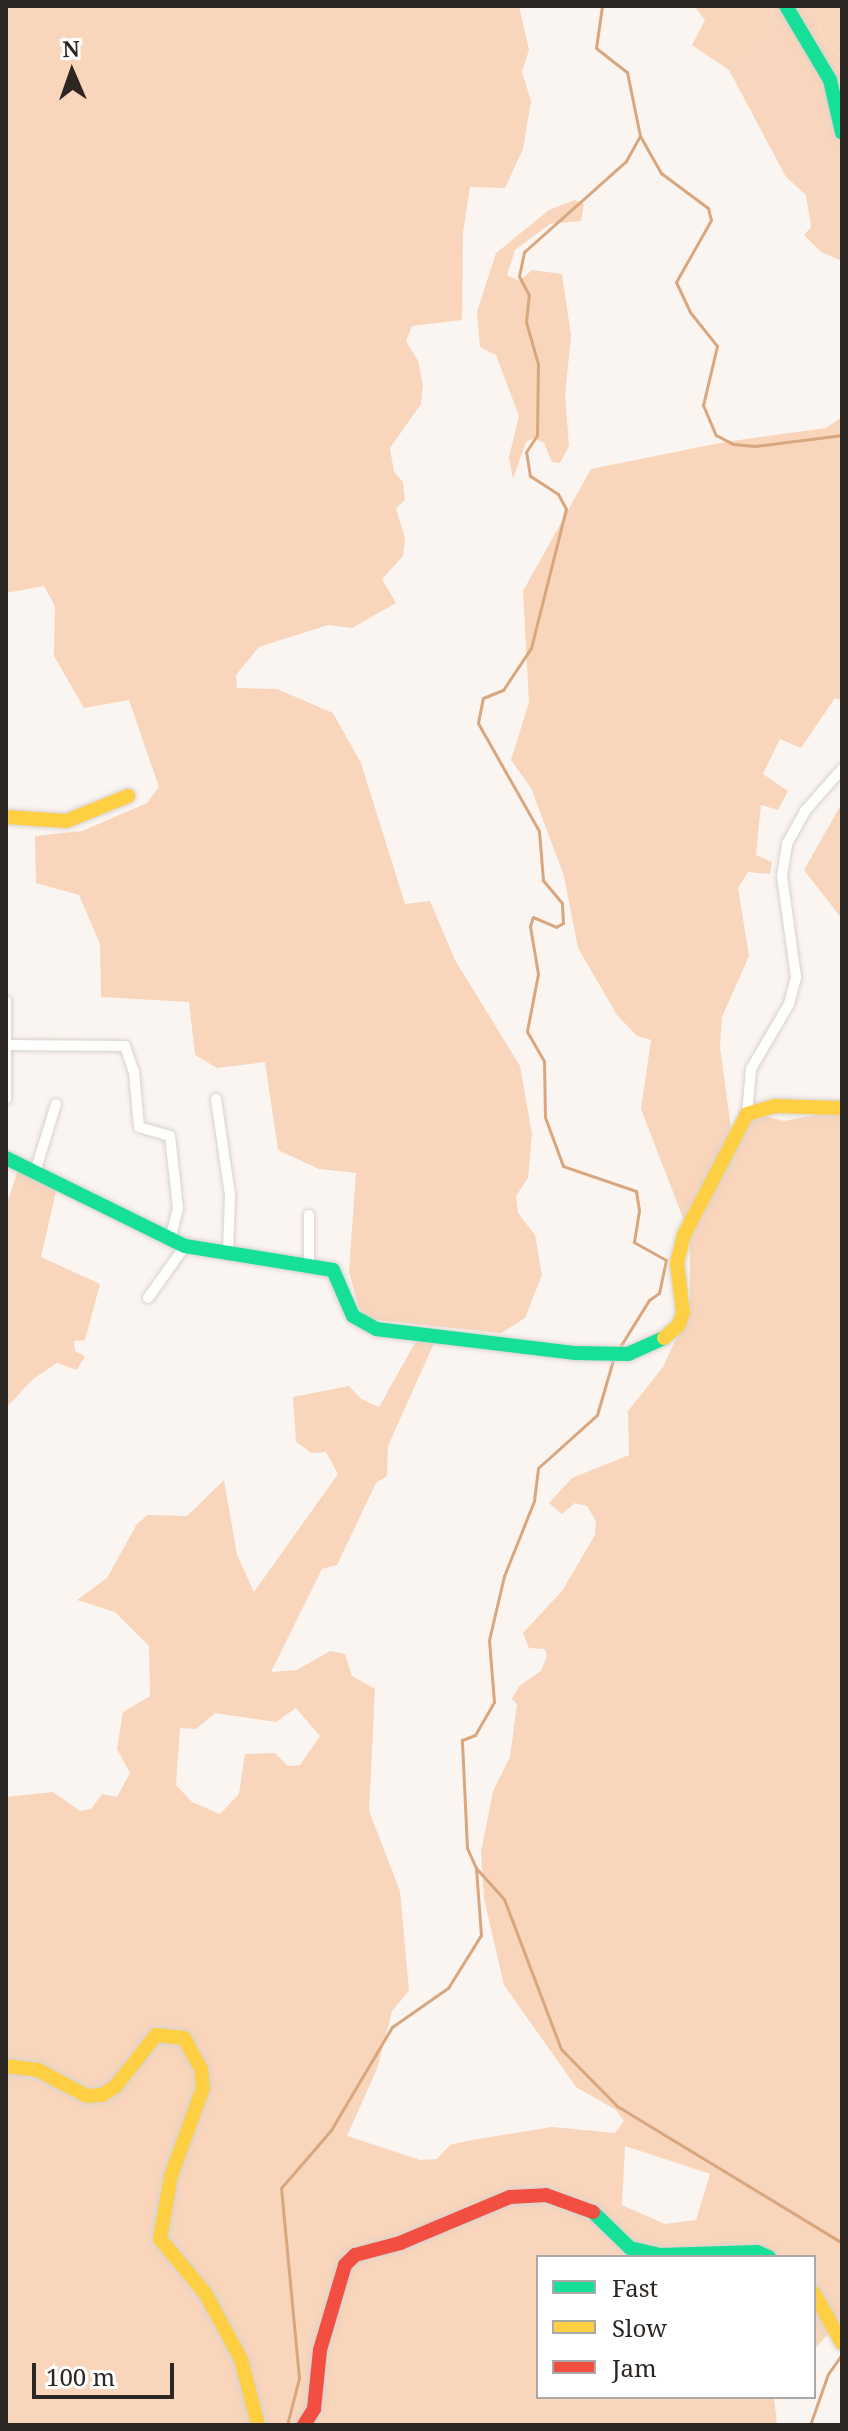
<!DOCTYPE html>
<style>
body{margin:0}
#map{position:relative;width:848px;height:2431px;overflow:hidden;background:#fbf5f1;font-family:"Noto Serif",serif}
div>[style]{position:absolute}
.green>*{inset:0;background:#f8d6bd}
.forest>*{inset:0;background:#f8d5bb}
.stream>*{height:3px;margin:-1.5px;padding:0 1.5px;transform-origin:1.5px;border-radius:1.5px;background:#d9a77f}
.roads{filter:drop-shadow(0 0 2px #d8d2ce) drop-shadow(0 0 2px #d8d2ce)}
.street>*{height:10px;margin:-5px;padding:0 5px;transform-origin:5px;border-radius:5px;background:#fefefd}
.fast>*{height:14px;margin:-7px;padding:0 7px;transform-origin:7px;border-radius:7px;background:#16e098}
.slow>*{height:14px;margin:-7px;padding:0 7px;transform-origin:7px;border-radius:7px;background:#ffcf43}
.jam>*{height:14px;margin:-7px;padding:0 7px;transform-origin:7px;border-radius:7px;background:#f24e42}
span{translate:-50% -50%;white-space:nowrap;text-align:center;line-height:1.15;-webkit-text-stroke:6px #fff;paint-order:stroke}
.frame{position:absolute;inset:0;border:8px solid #2d2723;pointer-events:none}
.legend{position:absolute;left:536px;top:2255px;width:280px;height:144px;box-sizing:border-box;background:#fff;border:2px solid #aba9a7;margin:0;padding:10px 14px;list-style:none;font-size:24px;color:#2d2723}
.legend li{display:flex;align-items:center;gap:16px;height:40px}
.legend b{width:40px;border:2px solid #aba9a7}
.north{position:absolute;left:32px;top:32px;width:80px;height:80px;-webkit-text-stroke:6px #fff;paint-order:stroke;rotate:358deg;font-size:22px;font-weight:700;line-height:32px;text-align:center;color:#2d2723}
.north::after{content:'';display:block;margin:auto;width:28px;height:36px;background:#2d2723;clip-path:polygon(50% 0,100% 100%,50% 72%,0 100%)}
.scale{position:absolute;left:32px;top:2363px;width:142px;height:36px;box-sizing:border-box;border:4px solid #2d2723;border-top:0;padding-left:10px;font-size:24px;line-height:28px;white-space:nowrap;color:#2d2723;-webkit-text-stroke:6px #fff;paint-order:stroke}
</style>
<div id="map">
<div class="green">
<i style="clip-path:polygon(774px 6px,812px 6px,823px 39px,842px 58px,842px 261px,821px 252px,804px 235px,811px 227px,806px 195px,786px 177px,729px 70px,763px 37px)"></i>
<i style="clip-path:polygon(842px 803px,842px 919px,804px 870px)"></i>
</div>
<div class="forest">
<i style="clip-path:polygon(6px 6px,519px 6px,529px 50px,522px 72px,531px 101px,523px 149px,505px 188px,470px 187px,463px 233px,462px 320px,412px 326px,406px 341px,418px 361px,423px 385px,421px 404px,390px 448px,394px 472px,403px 482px,405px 500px,396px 508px,405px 538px,403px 556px,382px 579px,396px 603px,352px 628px,328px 625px,259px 647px,236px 675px,237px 688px,277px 689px,333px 713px,361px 763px,405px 904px,430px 901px,455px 960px,520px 1066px,532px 1134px,528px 1178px,516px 1196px,518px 1213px,535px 1235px,542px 1275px,525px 1318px,501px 1333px,368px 1319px,359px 1308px,349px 1271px,356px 1173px,319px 1169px,278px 1150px,265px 1062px,217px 1068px,195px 1055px,189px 1002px,101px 997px,100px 944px,79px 895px,36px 883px,35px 836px,82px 831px,147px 803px,159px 787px,129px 700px,84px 708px,54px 656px,55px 606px,44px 586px,6px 593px)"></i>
<i style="clip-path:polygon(694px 6px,774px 6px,763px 37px,729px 70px,692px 45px,705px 20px)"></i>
<i style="clip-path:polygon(812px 6px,842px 6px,842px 58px,823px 39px)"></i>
<i style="clip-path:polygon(575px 200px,584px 204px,581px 221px,550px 224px,515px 250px,507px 275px,519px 281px,532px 270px,562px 274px,571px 336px,565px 395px,569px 446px,560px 463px,552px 462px,544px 443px,534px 438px,526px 442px,513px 479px,509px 457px,519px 416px,496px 355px,480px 347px,477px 312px,496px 253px,549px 210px)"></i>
<i style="clip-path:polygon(evenodd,842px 417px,842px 700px,835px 698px,801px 748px,780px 739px,763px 774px,788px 791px,778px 810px,761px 805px,756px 855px,772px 862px,770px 874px,748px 872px,738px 888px,749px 956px,722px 1017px,720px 1047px,731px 1128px,764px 1116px,784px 1121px,819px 1114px,829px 1102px,842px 1100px,842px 2318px,814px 2350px,814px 2257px,538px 2257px,538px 2397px,774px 2397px,777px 2425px,6px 2425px,6px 1797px,53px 1792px,80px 1811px,91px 1809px,102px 1794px,117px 1797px,130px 1773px,117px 1749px,123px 1712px,150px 1696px,149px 1646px,115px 1612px,77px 1600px,107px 1578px,137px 1524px,148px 1515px,187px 1516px,224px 1480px,237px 1555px,254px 1592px,338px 1474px,326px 1452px,312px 1453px,296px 1442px,293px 1397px,349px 1386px,361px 1399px,379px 1407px,419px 1336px,435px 1341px,388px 1446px,387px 1476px,376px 1483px,337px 1565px,322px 1569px,271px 1672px,297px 1670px,330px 1651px,345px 1654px,352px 1676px,375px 1689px,369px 1811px,400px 1891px,409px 1991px,392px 2011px,377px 2069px,347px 2136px,420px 2160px,437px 2159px,450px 2145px,466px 2141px,552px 2127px,615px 2133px,624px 2121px,616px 2110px,576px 2087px,504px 1985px,484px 1899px,481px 1852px,493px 1791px,510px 1757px,517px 1704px,512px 1699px,519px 1686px,541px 1671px,547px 1656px,545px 1649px,529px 1648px,523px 1633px,562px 1591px,595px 1535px,596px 1521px,587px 1506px,575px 1503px,562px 1514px,549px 1503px,572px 1478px,629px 1455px,628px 1411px,663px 1367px,690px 1309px,690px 1236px,641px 1109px,651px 1040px,637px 1036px,617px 1015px,578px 948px,564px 876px,531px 788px,511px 760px,529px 702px,523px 591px,591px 469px,725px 442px,826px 428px,842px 417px,296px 1708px,320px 1736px,300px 1765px,288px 1766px,275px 1753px,245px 1754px,239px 1794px,220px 1814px,192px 1802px,176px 1785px,180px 1728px,196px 1729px,215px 1713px,276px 1722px,296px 1708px,842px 417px,625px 2146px,710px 2174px,696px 2220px,665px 2224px,622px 2205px,625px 2146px)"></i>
<i style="clip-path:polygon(18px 1169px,57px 1187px,41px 1257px,100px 1284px,85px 1340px,74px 1341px,75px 1351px,85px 1356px,77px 1370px,57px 1363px,33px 1379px,6px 1408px,6px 1207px)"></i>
</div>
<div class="stream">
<i style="left:602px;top:6px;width:42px;rotate:98.1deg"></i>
<i style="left:596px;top:48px;width:39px;rotate:38deg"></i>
<i style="left:627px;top:72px;width:65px;rotate:78.5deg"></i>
<i style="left:640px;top:136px;width:43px;rotate:60.4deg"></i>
<i style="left:661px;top:173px;width:59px;rotate:36.7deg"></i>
<i style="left:708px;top:208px;width:12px;rotate:76deg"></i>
<i style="left:711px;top:220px;width:71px;rotate:119.4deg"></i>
<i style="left:676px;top:282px;width:33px;rotate:65deg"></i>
<i style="left:690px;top:312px;width:43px;rotate:51.5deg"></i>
<i style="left:717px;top:346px;width:61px;rotate:103.3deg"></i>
<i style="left:703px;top:405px;width:33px;rotate:67deg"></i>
<i style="left:716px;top:435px;width:19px;rotate:28deg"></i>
<i style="left:733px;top:444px;width:22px;rotate:5deg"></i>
<i style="left:755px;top:446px;width:88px;rotate:-7.2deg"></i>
<i style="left:618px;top:1350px;width:59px;rotate:-58.2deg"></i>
<i style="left:649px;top:1300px;width:12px;rotate:-35deg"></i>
<i style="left:659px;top:1293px;width:34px;rotate:-78deg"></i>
<i style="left:666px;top:1260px;width:37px;rotate:-151deg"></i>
<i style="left:634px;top:1242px;width:32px;rotate:-81deg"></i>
<i style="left:639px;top:1210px;width:19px;rotate:-99deg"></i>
<i style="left:636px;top:1191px;width:77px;rotate:-161.1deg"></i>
<i style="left:563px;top:1166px;width:52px;rotate:-110.2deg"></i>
<i style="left:545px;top:1117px;width:56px;rotate:-91deg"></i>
<i style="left:544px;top:1061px;width:34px;rotate:-120deg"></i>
<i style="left:527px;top:1031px;width:58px;rotate:-79.1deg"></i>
<i style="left:538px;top:974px;width:49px;rotate:-99.5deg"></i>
<i style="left:530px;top:926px;width:9px;rotate:-72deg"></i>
<i style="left:533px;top:917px;width:25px;rotate:23deg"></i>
<i style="left:556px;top:927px;width:8px;rotate:-30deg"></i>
<i style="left:563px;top:923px;width:20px;rotate:-93deg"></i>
<i style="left:562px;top:903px;width:30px;rotate:-130deg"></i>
<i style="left:543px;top:880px;width:49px;rotate:-94.7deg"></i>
<i style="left:539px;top:831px;width:124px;rotate:-119.5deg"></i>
<i style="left:478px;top:723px;width:25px;rotate:-79deg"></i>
<i style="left:483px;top:698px;width:22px;rotate:-22deg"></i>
<i style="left:503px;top:690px;width:50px;rotate:-56.3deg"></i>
<i style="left:531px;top:648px;width:143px;rotate:-75.9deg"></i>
<i style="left:566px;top:509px;width:17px;rotate:-118deg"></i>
<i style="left:558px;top:494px;width:33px;rotate:-147deg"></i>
<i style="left:530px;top:476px;width:24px;rotate:-99deg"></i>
<i style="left:526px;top:452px;width:20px;rotate:-57deg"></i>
<i style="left:537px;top:435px;width:71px;rotate:-89.2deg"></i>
<i style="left:538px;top:364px;width:44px;rotate:-105.9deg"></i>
<i style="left:526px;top:322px;width:27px;rotate:-84deg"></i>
<i style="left:529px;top:295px;width:21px;rotate:-118deg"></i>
<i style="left:519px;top:276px;width:25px;rotate:-78deg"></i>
<i style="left:524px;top:252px;width:137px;rotate:-41.7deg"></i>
<i style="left:626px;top:161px;width:29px;rotate:-61deg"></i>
<i style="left:476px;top:1868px;width:42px;rotate:47.9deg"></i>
<i style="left:504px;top:1899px;width:160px;rotate:69.2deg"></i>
<i style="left:561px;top:2049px;width:80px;rotate:45.5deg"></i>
<i style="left:617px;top:2106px;width:263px;rotate:31.3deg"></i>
<i style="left:287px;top:2425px;width:49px;rotate:-75.7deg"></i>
<i style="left:299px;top:2378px;width:191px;rotate:-95.4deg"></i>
<i style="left:281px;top:2188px;width:77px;rotate:-49.2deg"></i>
<i style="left:331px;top:2130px;width:120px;rotate:-59.4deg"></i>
<i style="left:392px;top:2027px;width:68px;rotate:-34.9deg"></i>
<i style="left:448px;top:1988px;width:62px;rotate:-58.1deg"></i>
<i style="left:481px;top:1935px;width:67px;rotate:-94.3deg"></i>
<i style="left:476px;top:1868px;width:22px;rotate:-114deg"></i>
<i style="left:467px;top:1848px;width:108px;rotate:-92.7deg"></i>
<i style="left:462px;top:1740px;width:14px;rotate:-21deg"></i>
<i style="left:475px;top:1735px;width:38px;rotate:-60deg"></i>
<i style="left:494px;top:1702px;width:62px;rotate:-94.6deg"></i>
<i style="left:489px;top:1640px;width:66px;rotate:-76.8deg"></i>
<i style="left:504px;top:1576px;width:81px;rotate:-68.2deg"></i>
<i style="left:534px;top:1501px;width:33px;rotate:-83deg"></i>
<i style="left:538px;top:1468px;width:79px;rotate:-41.9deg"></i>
<i style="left:597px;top:1415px;width:57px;rotate:-73.8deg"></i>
<i style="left:810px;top:2425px;width:54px;rotate:-70.6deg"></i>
<i style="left:828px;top:2374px;width:24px;rotate:-55deg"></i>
</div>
<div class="roads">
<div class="street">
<i style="left:6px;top:1001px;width:98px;rotate:90deg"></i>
<i style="left:9px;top:1045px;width:116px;rotate:0.5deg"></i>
<i style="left:125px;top:1046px;width:28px;rotate:71deg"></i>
<i style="left:134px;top:1072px;width:55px;rotate:84.8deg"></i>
<i style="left:139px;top:1127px;width:32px;rotate:16deg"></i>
<i style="left:170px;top:1136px;width:72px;rotate:83.7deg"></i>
<i style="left:178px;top:1208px;width:29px;rotate:104deg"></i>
<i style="left:216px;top:1099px;width:97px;rotate:81.7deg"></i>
<i style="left:230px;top:1195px;width:58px;rotate:92deg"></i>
<i style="left:747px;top:1114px;width:45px;rotate:-84.9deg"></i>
<i style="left:751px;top:1069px;width:75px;rotate:-59.7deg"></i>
<i style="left:789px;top:1004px;width:28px;rotate:-75deg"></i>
<i style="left:796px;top:977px;width:102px;rotate:-97.9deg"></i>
<i style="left:782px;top:876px;width:32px;rotate:-81deg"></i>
<i style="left:787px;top:844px;width:38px;rotate:-61deg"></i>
<i style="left:805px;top:811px;width:56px;rotate:-48.6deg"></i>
<i style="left:36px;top:1169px;width:68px;rotate:-72.9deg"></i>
<i style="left:309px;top:1215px;width:51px;rotate:90deg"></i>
<i style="left:148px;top:1298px;width:64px;rotate:-54.6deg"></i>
</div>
<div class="fast">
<i style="left:786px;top:6px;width:86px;rotate:59.3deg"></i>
<i style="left:830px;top:80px;width:54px;rotate:77.2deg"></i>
<i style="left:6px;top:1158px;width:199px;rotate:26.2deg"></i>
<i style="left:185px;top:1246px;width:150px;rotate:9.2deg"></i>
<i style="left:333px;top:1270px;width:50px;rotate:66.5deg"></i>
<i style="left:353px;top:1316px;width:26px;rotate:29deg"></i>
<i style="left:376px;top:1329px;width:199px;rotate:6.9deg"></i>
<i style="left:574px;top:1353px;width:54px;rotate:1.1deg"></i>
<i style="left:628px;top:1354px;width:39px;rotate:-24deg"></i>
<i style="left:593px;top:2212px;width:52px;rotate:44.2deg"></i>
<i style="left:630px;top:2248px;width:31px;rotate:13deg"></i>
<i style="left:660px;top:2255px;width:97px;rotate:-1.8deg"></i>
<i style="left:757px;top:2252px;width:13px;rotate:23deg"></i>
</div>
<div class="slow">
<i style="left:6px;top:817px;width:60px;rotate:3.8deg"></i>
<i style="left:66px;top:821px;width:67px;rotate:-22deg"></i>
<i style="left:664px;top:1338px;width:20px;rotate:-41deg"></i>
<i style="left:679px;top:1325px;width:14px;rotate:-73deg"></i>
<i style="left:683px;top:1312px;width:49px;rotate:-97deg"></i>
<i style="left:677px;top:1263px;width:29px;rotate:-76deg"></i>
<i style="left:684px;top:1235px;width:136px;rotate:-62.5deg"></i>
<i style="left:747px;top:1114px;width:29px;rotate:-16deg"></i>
<i style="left:775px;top:1106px;width:67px;rotate:1.7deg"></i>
<i style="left:6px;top:2066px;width:32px;rotate:7deg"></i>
<i style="left:38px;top:2070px;width:55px;rotate:28deg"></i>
<i style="left:87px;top:2096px;width:15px;rotate:-4deg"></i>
<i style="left:102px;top:2095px;width:15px;rotate:-32deg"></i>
<i style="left:115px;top:2087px;width:66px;rotate:-51.7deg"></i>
<i style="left:156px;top:2035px;width:28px;rotate:6deg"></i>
<i style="left:184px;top:2038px;width:35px;rotate:61deg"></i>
<i style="left:201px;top:2069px;width:19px;rotate:84deg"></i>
<i style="left:203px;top:2088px;width:94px;rotate:110deg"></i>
<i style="left:171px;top:2176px;width:64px;rotate:99.9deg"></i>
<i style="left:160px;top:2239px;width:70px;rotate:50.2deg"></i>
<i style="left:205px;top:2293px;width:75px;rotate:61.4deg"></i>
<i style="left:241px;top:2359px;width:68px;rotate:75.6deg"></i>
<i style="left:814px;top:2293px;width:57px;rotate:60.8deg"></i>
</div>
<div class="jam">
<i style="left:304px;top:2425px;width:19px;rotate:-58deg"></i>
<i style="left:314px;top:2409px;width:59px;rotate:-84.2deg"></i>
<i style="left:320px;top:2350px;width:89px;rotate:-73.6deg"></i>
<i style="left:345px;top:2265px;width:14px;rotate:-45deg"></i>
<i style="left:355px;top:2255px;width:47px;rotate:-14.9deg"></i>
<i style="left:400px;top:2243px;width:119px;rotate:-22.7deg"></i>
<i style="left:510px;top:2197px;width:36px;rotate:-3deg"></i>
<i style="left:546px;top:2195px;width:50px;rotate:19.9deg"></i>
</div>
</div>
<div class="frame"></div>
<ul class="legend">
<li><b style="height:10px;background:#16e098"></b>Fast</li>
<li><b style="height:10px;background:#ffcf43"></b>Slow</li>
<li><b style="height:10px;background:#f24e42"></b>Jam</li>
</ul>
<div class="north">N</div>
<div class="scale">100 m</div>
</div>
